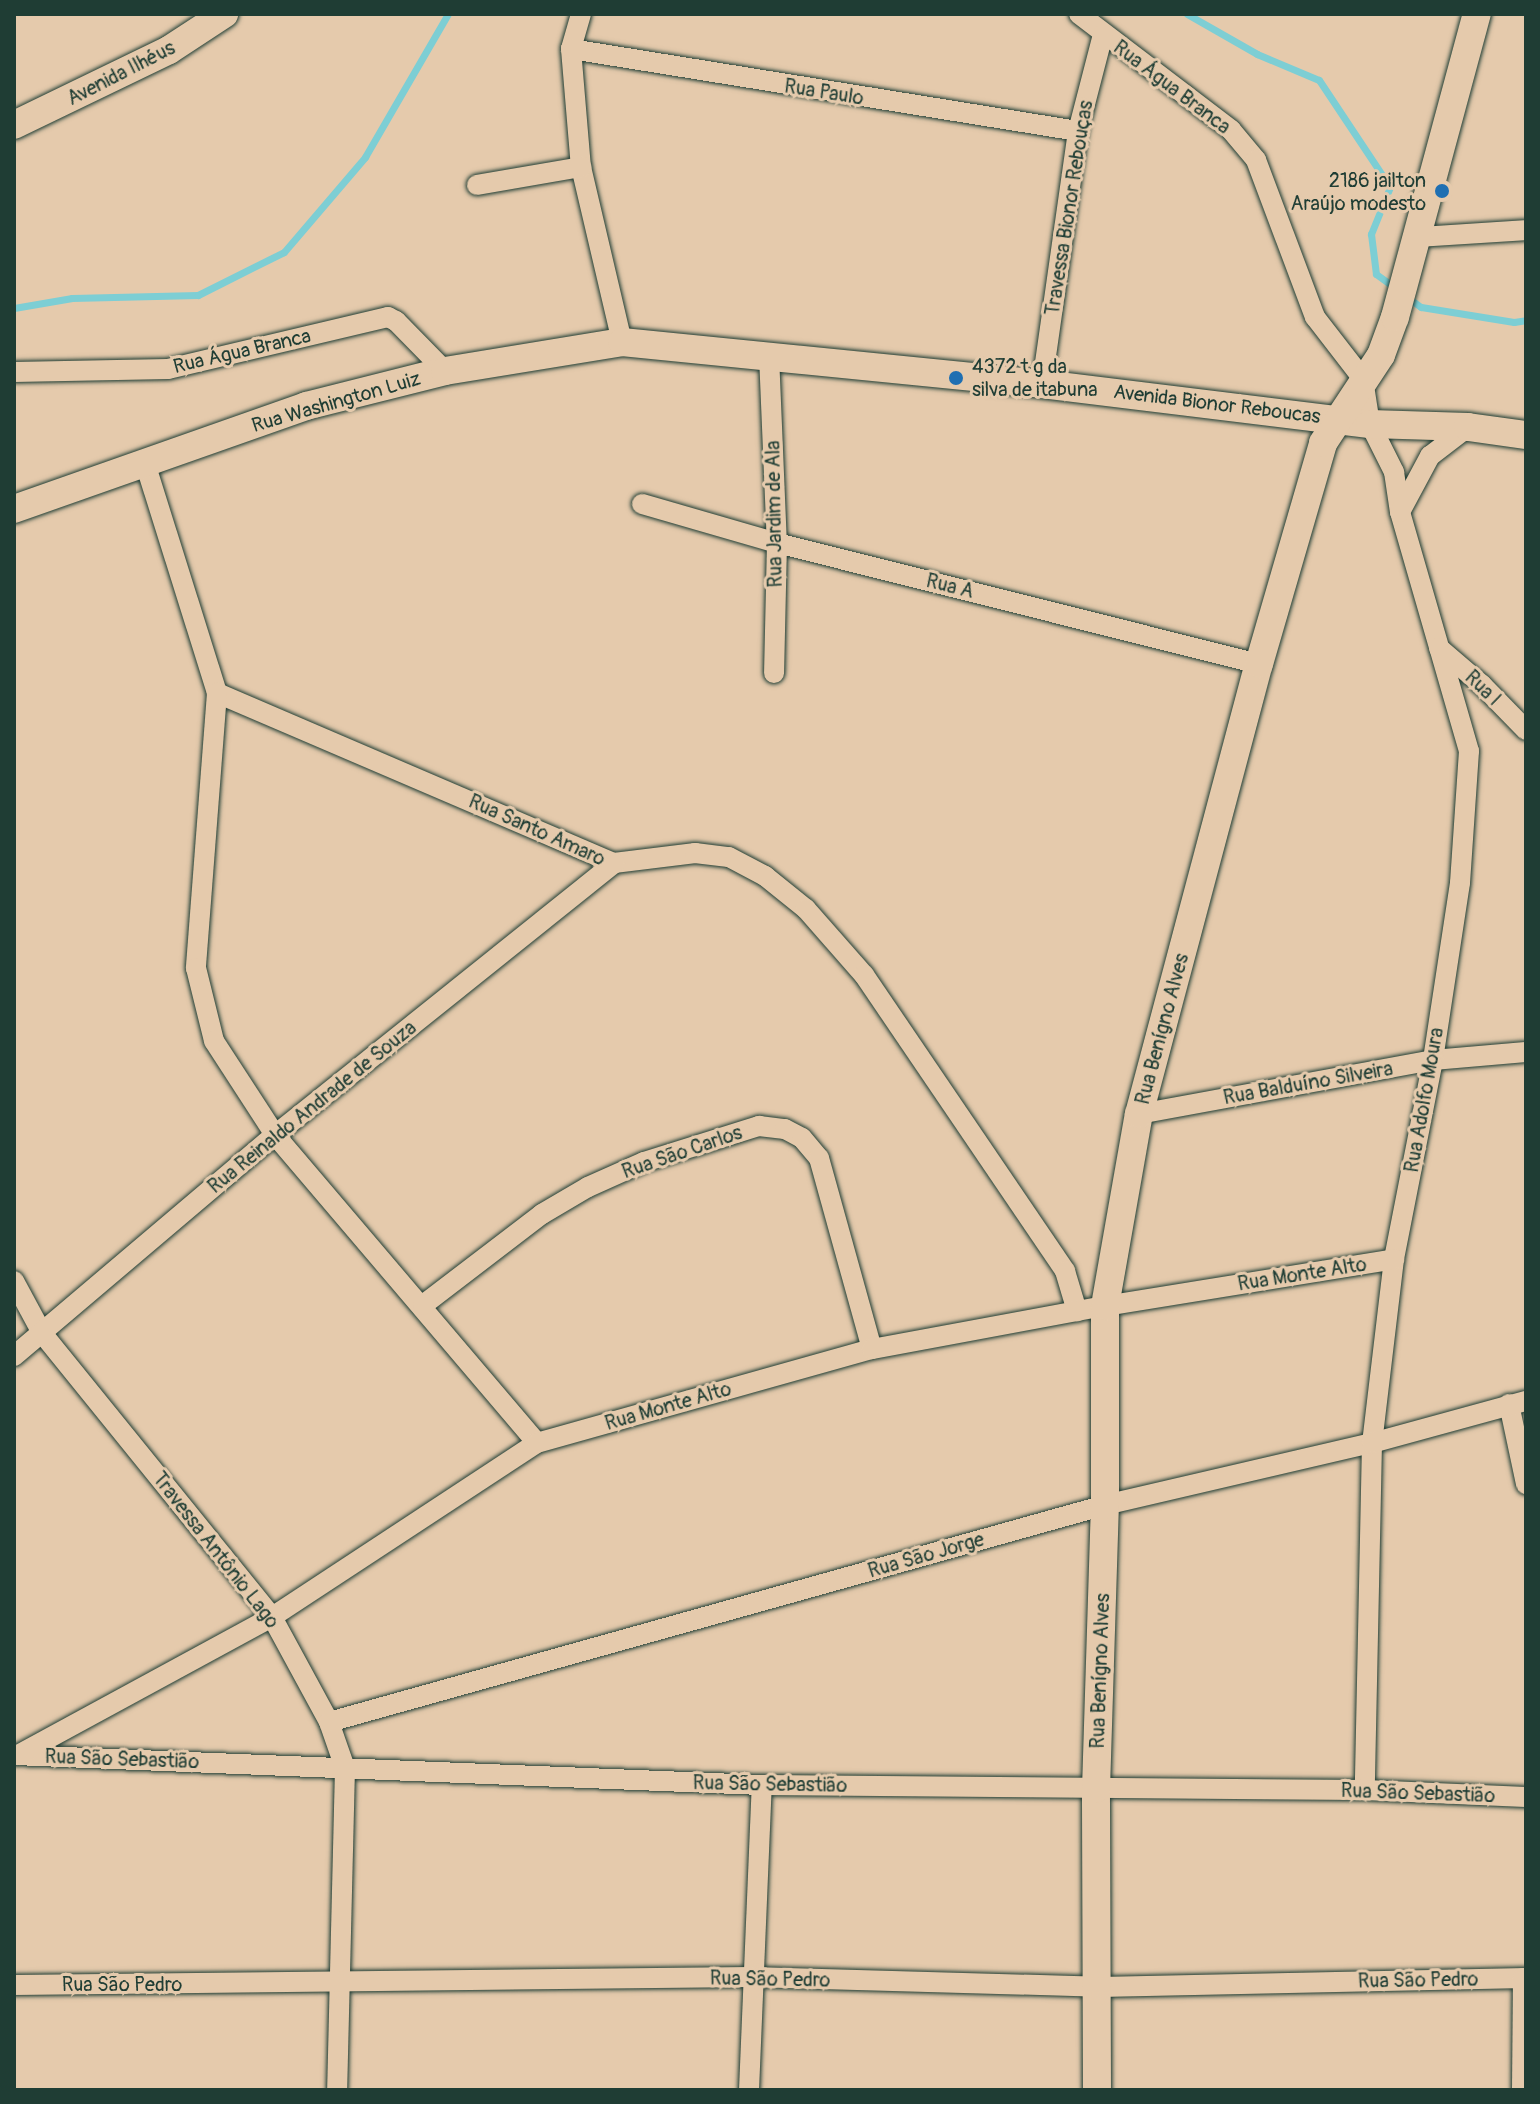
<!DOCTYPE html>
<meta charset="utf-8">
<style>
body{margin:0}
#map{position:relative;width:1540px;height:2104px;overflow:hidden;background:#e5caac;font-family:Pangolin,sans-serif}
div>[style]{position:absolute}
.stream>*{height:7px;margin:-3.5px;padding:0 3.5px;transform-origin:3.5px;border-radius:3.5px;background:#7dced4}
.roads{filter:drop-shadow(0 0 2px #1f3d34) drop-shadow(0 0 2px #1f3d34)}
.street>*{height:20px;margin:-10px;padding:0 10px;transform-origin:10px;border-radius:10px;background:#e5caac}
.secondary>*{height:28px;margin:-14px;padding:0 14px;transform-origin:14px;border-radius:14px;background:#e5caac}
.dots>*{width:22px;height:22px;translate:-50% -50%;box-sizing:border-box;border:4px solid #e5caac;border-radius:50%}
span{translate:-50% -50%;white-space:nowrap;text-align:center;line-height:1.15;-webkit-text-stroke:6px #e5caac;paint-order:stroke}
.street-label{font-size:20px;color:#1f3d34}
.poi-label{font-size:20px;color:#1f3d34}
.right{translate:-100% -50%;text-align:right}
.left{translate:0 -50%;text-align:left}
.frame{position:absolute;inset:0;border:16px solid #1f3d34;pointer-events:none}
</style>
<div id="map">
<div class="stream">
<i style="left:1187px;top:14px;width:81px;rotate:29.7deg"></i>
<i style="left:1257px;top:54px;width:67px;rotate:22.8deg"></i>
<i style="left:1319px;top:80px;width:128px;rotate:56.4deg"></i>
<i style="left:1390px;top:187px;width:51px;rotate:112deg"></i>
<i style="left:1371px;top:234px;width:40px;rotate:82.9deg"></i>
<i style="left:1376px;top:274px;width:22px;rotate:36deg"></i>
<i style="left:1407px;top:297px;width:17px;rotate:36deg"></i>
<i style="left:1421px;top:307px;width:94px;rotate:9.2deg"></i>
<i style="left:1514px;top:322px;width:12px;rotate:-9deg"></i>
<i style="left:14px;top:308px;width:59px;rotate:-9.8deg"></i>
<i style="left:72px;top:298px;width:126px;rotate:-1.4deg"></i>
<i style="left:198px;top:295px;width:96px;rotate:-26.6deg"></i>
<i style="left:284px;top:252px;width:125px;rotate:-49.5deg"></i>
<i style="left:365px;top:157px;width:165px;rotate:-59.9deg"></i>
</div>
<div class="roads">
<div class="street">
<i style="left:581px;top:14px;width:36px;rotate:106deg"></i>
<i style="left:571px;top:49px;width:118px;rotate:85.2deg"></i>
<i style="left:581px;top:167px;width:180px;rotate:76.8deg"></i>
<i style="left:1079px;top:14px;width:191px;rotate:37.3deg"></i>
<i style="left:1231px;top:130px;width:39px;rotate:50deg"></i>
<i style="left:1256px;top:160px;width:168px;rotate:69.4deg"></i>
<i style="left:1315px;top:317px;width:78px;rotate:52.3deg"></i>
<i style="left:1363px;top:379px;width:46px;rotate:81.2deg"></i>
<i style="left:1370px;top:424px;width:54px;rotate:63.4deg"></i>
<i style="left:1394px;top:472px;width:40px;rotate:81.5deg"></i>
<i style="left:1400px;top:512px;width:249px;rotate:73.9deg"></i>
<i style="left:1469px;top:751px;width:132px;rotate:93.9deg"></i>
<i style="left:1460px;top:883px;width:179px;rotate:98.7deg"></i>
<i style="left:1433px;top:1060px;width:203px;rotate:101.1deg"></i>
<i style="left:1394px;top:1259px;width:185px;rotate:96.8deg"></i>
<i style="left:1372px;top:1443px;width:347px;rotate:91.2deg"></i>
<i style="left:571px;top:49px;width:514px;rotate:9.19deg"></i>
<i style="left:477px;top:185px;width:106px;rotate:-9.8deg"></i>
<i style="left:1419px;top:237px;width:107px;rotate:-3.7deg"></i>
<i style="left:769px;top:355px;width:188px;rotate:87.6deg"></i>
<i style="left:777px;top:543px;width:130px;rotate:91.3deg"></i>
<i style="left:14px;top:372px;width:154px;rotate:-1.1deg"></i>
<i style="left:168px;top:369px;width:226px;rotate:-13.3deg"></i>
<i style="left:388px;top:317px;width:9px;rotate:27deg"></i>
<i style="left:396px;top:321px;width:70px;rotate:45.6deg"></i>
<i style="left:1042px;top:384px;width:256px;rotate:-81.9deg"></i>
<i style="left:1078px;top:131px;width:100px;rotate:-75.5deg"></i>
<i style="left:145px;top:463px;width:241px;rotate:72.6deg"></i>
<i style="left:217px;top:693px;width:432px;rotate:23.2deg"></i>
<i style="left:614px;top:863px;width:82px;rotate:-7deg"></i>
<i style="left:695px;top:853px;width:34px;rotate:7deg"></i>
<i style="left:729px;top:857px;width:41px;rotate:27.8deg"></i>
<i style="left:765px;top:876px;width:53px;rotate:38.8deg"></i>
<i style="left:806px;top:909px;width:88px;rotate:48.7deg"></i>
<i style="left:864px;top:975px;width:358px;rotate:55.8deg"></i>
<i style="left:1065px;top:1271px;width:42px;rotate:73.3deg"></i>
<i style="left:642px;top:504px;width:141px;rotate:16.1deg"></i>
<i style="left:777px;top:543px;width:497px;rotate:14.1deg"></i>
<i style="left:1400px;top:512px;width:64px;rotate:-61.8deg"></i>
<i style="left:1430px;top:456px;width:48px;rotate:-37.3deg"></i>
<i style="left:1439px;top:648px;width:57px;rotate:40.7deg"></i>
<i style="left:1482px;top:685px;width:63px;rotate:45.6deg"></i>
<i style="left:217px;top:693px;width:276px;rotate:94.4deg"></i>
<i style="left:196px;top:968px;width:75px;rotate:76.1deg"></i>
<i style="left:214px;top:1041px;width:112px;rotate:57deg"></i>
<i style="left:275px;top:1135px;width:404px;rotate:49.6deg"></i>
<i style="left:1139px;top:1114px;width:299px;rotate:-10.4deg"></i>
<i style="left:1433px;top:1060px;width:93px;rotate:-4.9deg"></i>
<i style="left:14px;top:1281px;width:59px;rotate:61.7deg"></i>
<i style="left:42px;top:1333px;width:365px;rotate:51deg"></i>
<i style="left:272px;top:1617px;width:119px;rotate:61.5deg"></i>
<i style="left:329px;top:1722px;width:49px;rotate:70.8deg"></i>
<i style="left:345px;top:1768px;width:322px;rotate:91.4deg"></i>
<i style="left:423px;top:1305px;width:150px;rotate:-37.4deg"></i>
<i style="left:542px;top:1214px;width:53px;rotate:-30.4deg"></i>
<i style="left:588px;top:1187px;width:61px;rotate:-24.1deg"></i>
<i style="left:644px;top:1162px;width:121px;rotate:-17.4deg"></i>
<i style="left:759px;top:1126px;width:26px;rotate:7deg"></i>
<i style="left:785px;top:1129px;width:19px;rotate:28deg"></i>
<i style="left:802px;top:1138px;width:26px;rotate:50deg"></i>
<i style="left:819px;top:1158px;width:198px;rotate:74.5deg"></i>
<i style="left:14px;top:1356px;width:342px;rotate:-40.3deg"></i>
<i style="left:275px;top:1135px;width:435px;rotate:-38.7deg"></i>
<i style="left:1509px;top:1404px;width:82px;rotate:78deg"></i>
<i style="left:329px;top:1722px;width:806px;rotate:-15.62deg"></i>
<i style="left:1105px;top:1505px;width:274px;rotate:-13.1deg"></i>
<i style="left:1372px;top:1443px;width:160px;rotate:-15.3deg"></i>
<i style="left:14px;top:1755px;width:749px;rotate:2.3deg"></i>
<i style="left:762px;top:1785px;width:603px;rotate:0.48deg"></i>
<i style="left:1365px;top:1790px;width:161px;rotate:2.5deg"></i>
<i style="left:18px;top:1755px;width:289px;rotate:-28.5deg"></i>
<i style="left:272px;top:1617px;width:317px;rotate:-33.3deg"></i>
<i style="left:537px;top:1443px;width:348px;rotate:-15.7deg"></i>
<i style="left:872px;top:1349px;width:237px;rotate:-10.5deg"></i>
<i style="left:1105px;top:1306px;width:293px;rotate:-9.2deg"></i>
<i style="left:14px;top:1985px;width:737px;rotate:-0.62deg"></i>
<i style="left:751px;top:1977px;width:348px;rotate:1.6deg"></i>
<i style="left:1099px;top:1987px;width:427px;rotate:-1.2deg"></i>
<i style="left:749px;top:2090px;width:305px;rotate:-87.6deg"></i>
<i style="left:1522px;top:2090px;width:112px;rotate:-89.5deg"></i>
</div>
<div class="secondary">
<i style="left:14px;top:125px;width:172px;rotate:-25.8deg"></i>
<i style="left:169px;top:50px;width:66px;rotate:-33.2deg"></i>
<i style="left:14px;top:509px;width:310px;rotate:-19.4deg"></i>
<i style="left:306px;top:406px;width:143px;rotate:-14.1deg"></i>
<i style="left:445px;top:371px;width:179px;rotate:-9.3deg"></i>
<i style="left:622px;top:342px;width:422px;rotate:5.7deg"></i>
<i style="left:1042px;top:384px;width:330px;rotate:7deg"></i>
<i style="left:1370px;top:424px;width:98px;rotate:1.8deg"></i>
<i style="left:1468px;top:427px;width:59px;rotate:7.9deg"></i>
<i style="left:1097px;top:2090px;width:301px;rotate:-90.2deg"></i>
<i style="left:1096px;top:1789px;width:284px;rotate:-88.2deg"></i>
<i style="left:1105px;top:1505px;width:199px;rotate:-90deg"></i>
<i style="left:1105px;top:1306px;width:195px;rotate:-80deg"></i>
<i style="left:1139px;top:1114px;width:466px;rotate:-75.1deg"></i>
<i style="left:1259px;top:664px;width:230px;rotate:-73.8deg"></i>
<i style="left:1323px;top:443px;width:105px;rotate:-56.6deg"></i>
<i style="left:1381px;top:355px;width:40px;rotate:-69.8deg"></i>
<i style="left:1395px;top:317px;width:314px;rotate:-74.9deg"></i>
</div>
</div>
<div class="dots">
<i style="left:1442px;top:191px;background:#1f6fb2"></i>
<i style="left:956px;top:378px;background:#1f6fb2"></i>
</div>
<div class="street-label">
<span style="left:121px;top:73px;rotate:-27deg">Avenida Ilhéus</span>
<span style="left:1172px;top:87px;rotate:37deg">Rua Água Branca</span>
<span style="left:824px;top:92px;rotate:9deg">Rua Paulo</span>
<span style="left:1069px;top:208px;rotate:-81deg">Travessa Bionor Rebouças</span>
<span style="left:242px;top:351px;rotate:-13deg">Rua Água Branca</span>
<span style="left:336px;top:402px;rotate:-16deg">Rua Washington Luiz</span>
<span style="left:1217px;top:404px;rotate:7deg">Avenida Bionor Reboucas</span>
<span style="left:774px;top:514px;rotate:-91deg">Rua Jardim de Ala</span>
<span style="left:950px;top:586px;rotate:14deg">Rua A</span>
<span style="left:1483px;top:688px;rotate:44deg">Rua I</span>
<span style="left:537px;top:830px;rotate:24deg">Rua Santo Amaro</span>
<span style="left:1162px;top:1029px;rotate:-75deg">Rua Benígno Alves</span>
<span style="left:1308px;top:1083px;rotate:-10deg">Rua Balduíno Silveira</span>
<span style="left:1424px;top:1100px;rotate:-80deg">Rua Adolfo Moura</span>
<span style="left:312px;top:1107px;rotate:-39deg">Rua Reinaldo Andrade de Souza</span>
<span style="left:682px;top:1152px;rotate:-19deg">Rua São Carlos</span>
<span style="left:1302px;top:1274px;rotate:-9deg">Rua Monte Alto</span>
<span style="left:668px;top:1406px;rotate:-16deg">Rua Monte Alto</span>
<span style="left:216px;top:1550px;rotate:52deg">Travessa Antônio Lago</span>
<span style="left:926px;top:1555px;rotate:-16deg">Rua São Jorge</span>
<span style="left:1100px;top:1671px;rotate:-88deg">Rua Benígno Alves</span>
<span style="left:122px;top:1759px;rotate:2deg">Rua São Sebastião</span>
<span style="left:770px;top:1784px;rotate:1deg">Rua São Sebastião</span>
<span style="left:1418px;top:1793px;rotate:2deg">Rua São Sebastião</span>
<span style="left:770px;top:1979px;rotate:1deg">Rua São Pedro</span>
<span style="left:1418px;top:1980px;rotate:-1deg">Rua São Pedro</span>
<span style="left:122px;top:1984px">Rua São Pedro</span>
</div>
<div class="poi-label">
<span class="right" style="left:1426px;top:192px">2186 jailton<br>Araújo modesto</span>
<span class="left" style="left:972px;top:378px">4372 t g da<br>silva de itabuna</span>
</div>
<div class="frame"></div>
</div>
